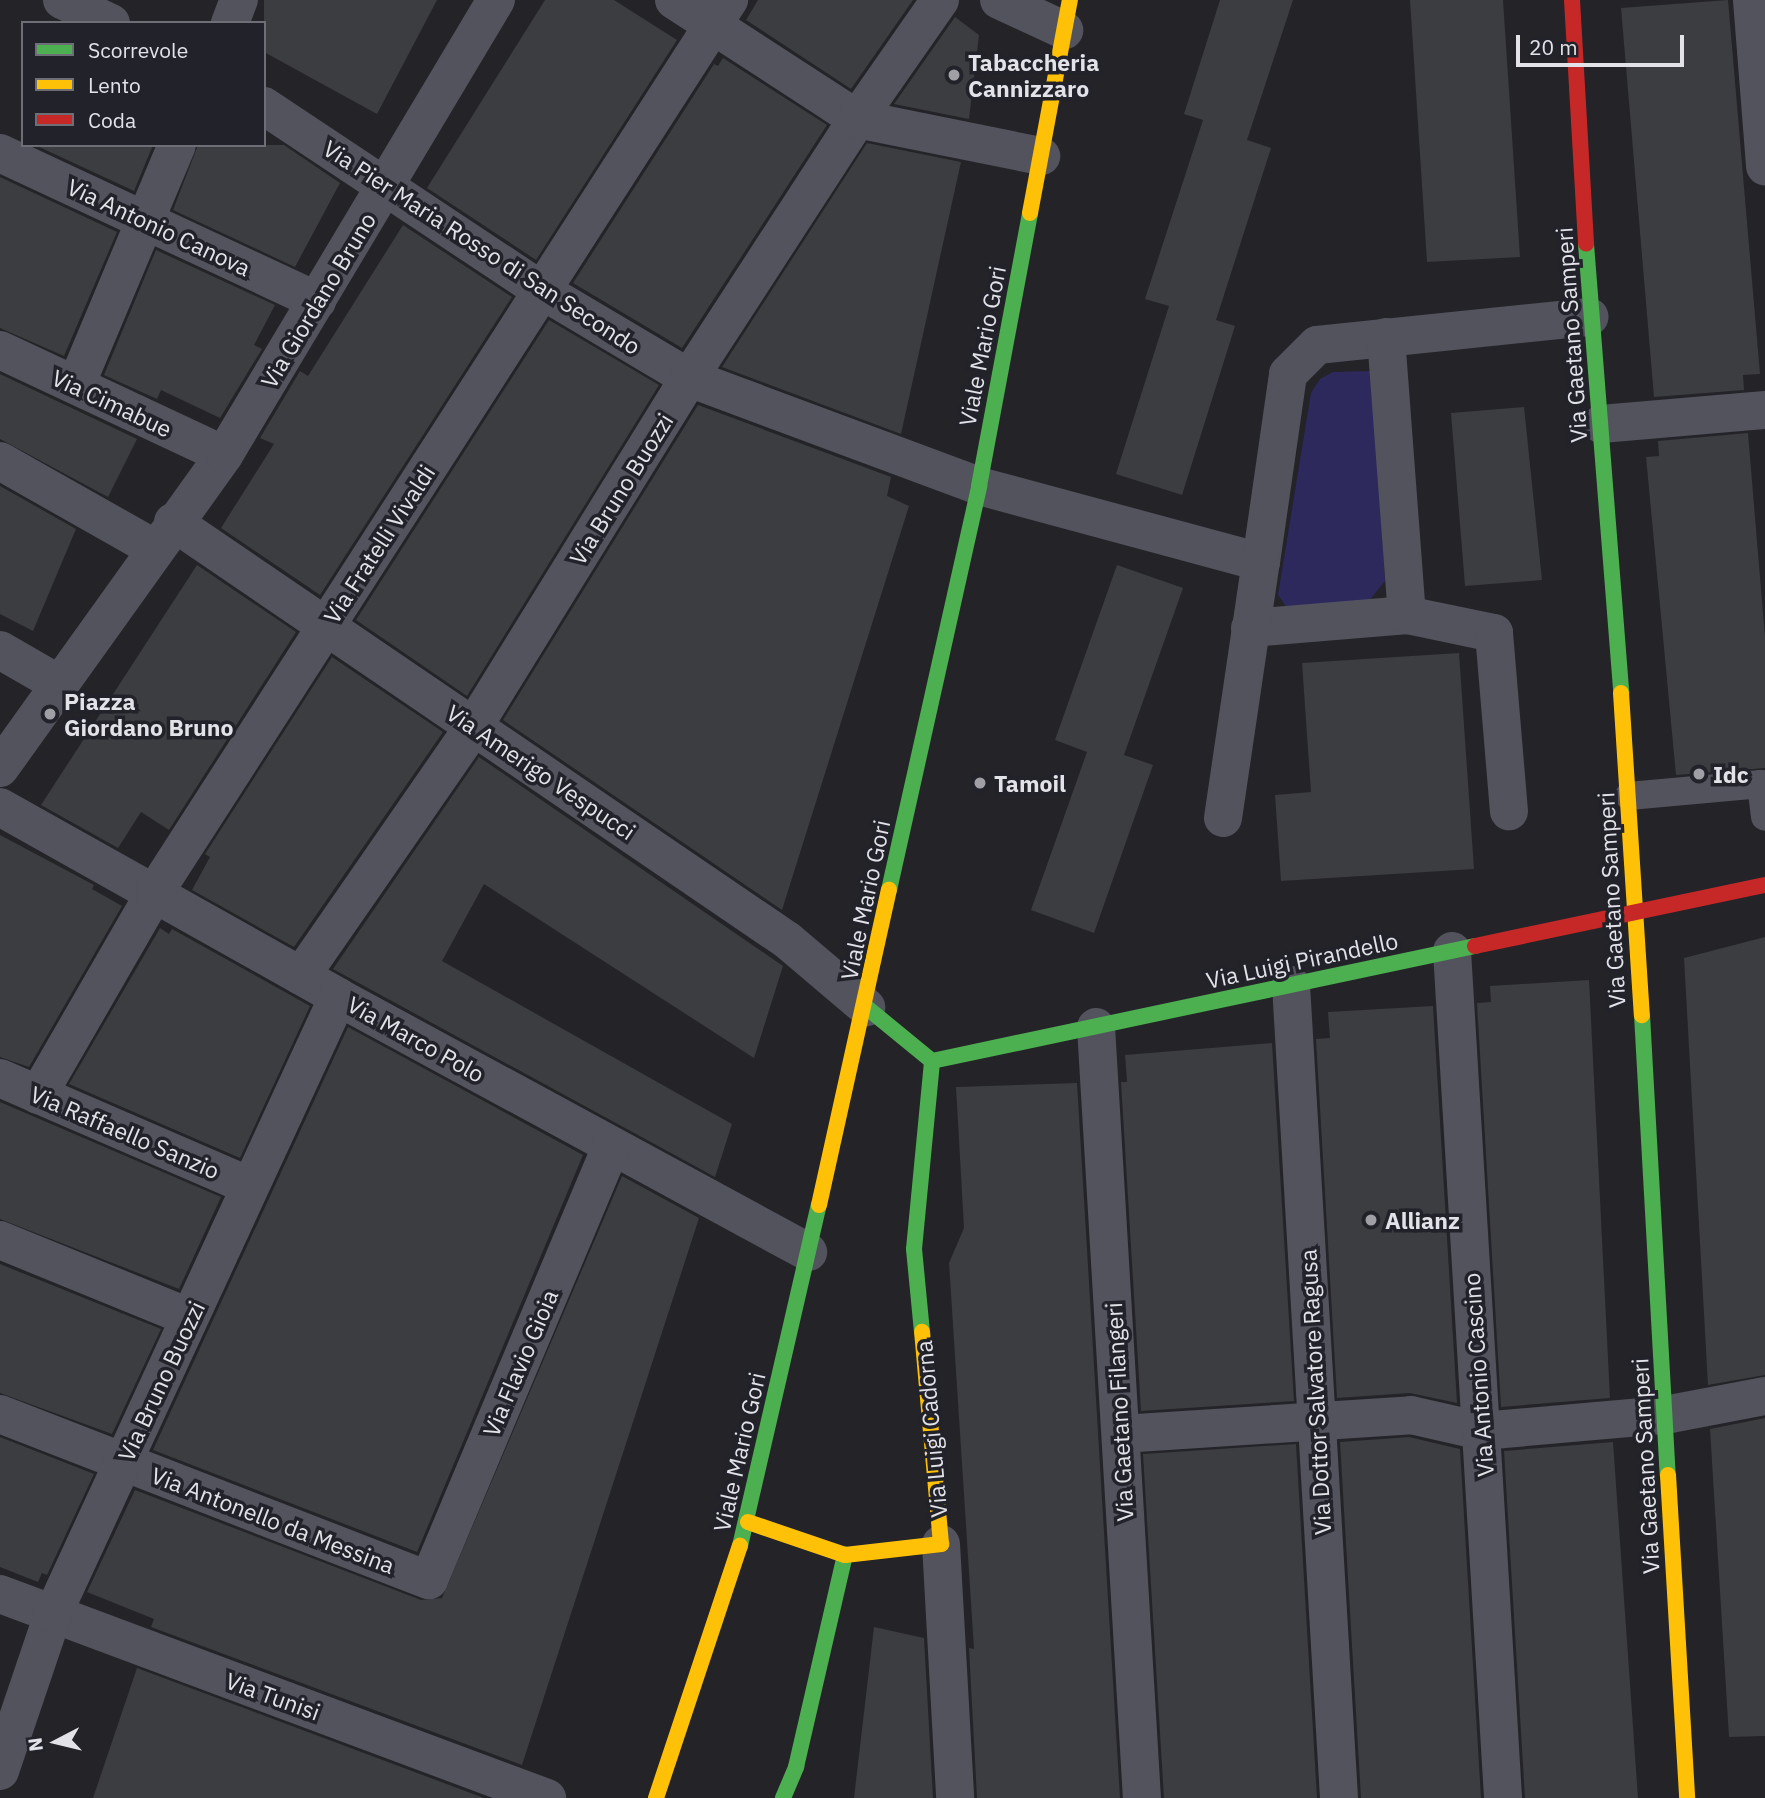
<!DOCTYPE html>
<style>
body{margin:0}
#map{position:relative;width:1765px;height:1798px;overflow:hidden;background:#232328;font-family:"IBM Plex Sans",sans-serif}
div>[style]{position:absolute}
.green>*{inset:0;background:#2d295d}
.building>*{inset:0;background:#3c3d40}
.lane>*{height:28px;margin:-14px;padding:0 14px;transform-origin:14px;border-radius:14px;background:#53535e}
.street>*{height:38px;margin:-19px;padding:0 19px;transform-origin:19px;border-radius:19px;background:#53535e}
.fast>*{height:16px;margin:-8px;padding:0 8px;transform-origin:8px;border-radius:8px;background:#4caf50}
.slow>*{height:16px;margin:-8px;padding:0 8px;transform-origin:8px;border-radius:8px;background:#ffc107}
.jam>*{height:16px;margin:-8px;padding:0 8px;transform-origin:8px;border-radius:8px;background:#c62828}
.dots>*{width:19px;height:19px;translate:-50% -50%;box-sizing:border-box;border:4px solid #21222a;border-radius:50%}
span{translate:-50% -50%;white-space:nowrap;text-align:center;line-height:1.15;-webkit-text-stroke:7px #21222a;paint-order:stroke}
.poi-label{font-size:23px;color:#e2e2e8;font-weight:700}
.left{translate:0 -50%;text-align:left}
.street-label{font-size:23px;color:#e2e2e8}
.legend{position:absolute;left:21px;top:21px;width:245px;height:126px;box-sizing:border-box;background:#21222a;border:2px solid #6e6f76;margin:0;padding:9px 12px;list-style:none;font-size:21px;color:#e2e2e8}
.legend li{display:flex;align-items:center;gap:14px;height:35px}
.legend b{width:35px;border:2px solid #6e6f76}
.north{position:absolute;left:21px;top:1707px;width:70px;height:70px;-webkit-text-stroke:5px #21222a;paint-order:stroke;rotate:263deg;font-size:19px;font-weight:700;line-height:28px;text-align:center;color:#e2e2e8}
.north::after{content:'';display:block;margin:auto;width:24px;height:32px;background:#e2e2e8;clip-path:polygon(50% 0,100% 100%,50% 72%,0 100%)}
.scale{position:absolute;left:1516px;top:35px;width:168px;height:32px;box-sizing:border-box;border:4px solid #e2e2e8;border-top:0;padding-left:9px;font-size:21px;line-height:24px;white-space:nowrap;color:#e2e2e8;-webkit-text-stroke:5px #21222a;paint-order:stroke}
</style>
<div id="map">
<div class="green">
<i style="clip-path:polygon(1372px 371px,1385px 581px,1368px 602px,1286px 606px,1278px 595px,1311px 393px,1320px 379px,1333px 372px)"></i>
</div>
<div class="building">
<i style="clip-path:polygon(264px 0,437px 0,377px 114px,264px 52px)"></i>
<i style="clip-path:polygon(545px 0,614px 0,677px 40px,536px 260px,427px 188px)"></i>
<i style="clip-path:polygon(758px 0,913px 0,851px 89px,746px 20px)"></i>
<i style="clip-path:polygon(1220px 0,1293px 0,1247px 140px,1271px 148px,1216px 320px,1235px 326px,1182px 495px,1116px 474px,1169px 306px,1145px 299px,1203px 120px,1184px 114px)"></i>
<i style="clip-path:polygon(1410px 0,1503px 0,1520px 257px,1427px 262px)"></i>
<i style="clip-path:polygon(1728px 0,1760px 374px,1743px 375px,1744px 390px,1654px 397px,1621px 8px)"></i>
<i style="clip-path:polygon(955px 17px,979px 35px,969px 119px,894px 104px)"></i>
<i style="clip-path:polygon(723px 58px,827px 125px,682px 348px,573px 283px,714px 64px,718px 66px)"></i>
<i style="clip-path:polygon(867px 143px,961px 162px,901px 434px,722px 367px)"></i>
<i style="clip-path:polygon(35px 145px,153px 145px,134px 191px)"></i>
<i style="clip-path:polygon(198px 145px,284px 145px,340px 183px,295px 267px,173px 210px)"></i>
<i style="clip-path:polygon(0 177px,117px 232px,64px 356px,0 328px)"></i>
<i style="clip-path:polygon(403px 225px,512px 297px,320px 595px,221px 528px,274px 444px,260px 438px,300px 371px,308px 376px)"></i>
<i style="clip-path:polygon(156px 250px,275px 305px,254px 345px,262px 349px,220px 418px,161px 390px,157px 399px,104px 375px)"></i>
<i style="clip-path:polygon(549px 320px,659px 385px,467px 696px,356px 620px)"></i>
<i style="clip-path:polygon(0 374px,137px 439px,108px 497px,0 439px)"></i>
<i style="clip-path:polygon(698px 405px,891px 477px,887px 496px,909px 506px,782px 910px,503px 720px)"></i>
<i style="clip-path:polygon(1524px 407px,1542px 580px,1465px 586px,1451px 413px)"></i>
<i style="clip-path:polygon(1748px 433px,1765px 637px,1765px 768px,1676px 775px,1646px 457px,1659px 456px,1658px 441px)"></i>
<i style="clip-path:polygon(0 486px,76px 529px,33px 631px,0 614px)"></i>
<i style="clip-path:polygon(197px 565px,296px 632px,169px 830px,141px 812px,118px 848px,41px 805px)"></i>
<i style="clip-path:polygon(1117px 565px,1183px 588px,1124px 755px,1153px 765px,1094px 933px,1031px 910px,1087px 752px,1055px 740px)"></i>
<i style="clip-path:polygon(1459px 653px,1474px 869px,1281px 881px,1275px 795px,1311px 792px,1302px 663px)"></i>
<i style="clip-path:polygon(332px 657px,443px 732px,294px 947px,192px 890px,210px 857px,205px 854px)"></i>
<i style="clip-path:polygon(479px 757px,783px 966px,754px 1058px,484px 884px,442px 961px,732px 1124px,715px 1177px,333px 969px)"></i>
<i style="clip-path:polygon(0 835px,94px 885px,92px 889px,122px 906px,29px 1067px,0 1057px)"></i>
<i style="clip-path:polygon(160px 928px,169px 934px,172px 929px,310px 1006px,240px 1158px,69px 1084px)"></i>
<i style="clip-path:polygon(1765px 937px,1765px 1375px,1708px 1385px,1684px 958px)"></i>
<i style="clip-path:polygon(1589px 980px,1610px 1398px,1501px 1407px,1477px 1003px,1491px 1002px,1490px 986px)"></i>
<i style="clip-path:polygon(1433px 1006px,1457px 1403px,1410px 1393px,1337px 1398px,1316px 1039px,1330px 1038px,1328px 1012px)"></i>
<i style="clip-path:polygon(348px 1027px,583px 1155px,417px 1552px,153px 1450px)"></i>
<i style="clip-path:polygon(1272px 1043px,1294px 1401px,1141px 1411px,1121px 1082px,1127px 1082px,1125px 1055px)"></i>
<i style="clip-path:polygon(1077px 1083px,1120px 1798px,977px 1798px,969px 1648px,974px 1649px,949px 1263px,964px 1228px,956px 1087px)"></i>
<i style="clip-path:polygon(0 1102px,221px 1197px,179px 1289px,0 1219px)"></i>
<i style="clip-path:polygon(622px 1176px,699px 1218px,522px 1765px,151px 1627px,154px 1619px,87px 1592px,135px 1490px,421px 1600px,442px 1598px)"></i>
<i style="clip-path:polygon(0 1264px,161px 1329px,112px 1434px,0 1393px)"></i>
<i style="clip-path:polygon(1765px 1418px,1765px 1736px,1729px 1737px,1710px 1429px)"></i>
<i style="clip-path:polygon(0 1437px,94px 1474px,47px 1575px,42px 1573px,38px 1582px,0 1567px)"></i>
<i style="clip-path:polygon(1409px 1437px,1460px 1449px,1481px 1798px,1361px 1798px,1340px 1442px)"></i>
<i style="clip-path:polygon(1613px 1442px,1638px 1798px,1525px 1798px,1504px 1451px)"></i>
<i style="clip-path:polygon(1296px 1444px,1317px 1798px,1164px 1798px,1143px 1454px)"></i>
<i style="clip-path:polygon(874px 1627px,924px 1638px,933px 1798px,854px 1798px)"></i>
<i style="clip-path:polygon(137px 1668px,484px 1798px,93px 1798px)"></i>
</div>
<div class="lane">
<i style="left:1629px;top:796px;width:133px;rotate:-5.2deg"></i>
<i style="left:1761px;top:784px;width:33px;rotate:83deg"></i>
</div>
<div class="street">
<i style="left:62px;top:0;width:54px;rotate:25.1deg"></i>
<i style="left:674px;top:0;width:218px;rotate:33deg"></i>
<i style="left:857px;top:119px;width:188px;rotate:11.4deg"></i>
<i style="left:999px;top:0;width:72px;rotate:24.8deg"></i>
<i style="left:1752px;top:0;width:167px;rotate:85.5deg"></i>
<i style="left:230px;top:23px;width:25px;rotate:-69deg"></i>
<i style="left:264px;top:106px;width:333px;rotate:33.6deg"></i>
<i style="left:541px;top:290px;width:172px;rotate:30.7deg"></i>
<i style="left:689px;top:378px;width:309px;rotate:20.4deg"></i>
<i style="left:979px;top:486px;width:292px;rotate:15.1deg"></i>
<i style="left:1261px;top:562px;width:190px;rotate:-81.8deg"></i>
<i style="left:1288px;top:374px;width:41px;rotate:-45deg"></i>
<i style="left:1317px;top:345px;width:274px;rotate:-5.9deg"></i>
<i style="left:0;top:153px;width:350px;rotate:25deg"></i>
<i style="left:1386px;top:337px;width:279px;rotate:85.7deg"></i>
<i style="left:0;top:350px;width:247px;rotate:25.1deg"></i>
<i style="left:76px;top:385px;width:260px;rotate:-67.2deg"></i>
<i style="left:1601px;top:424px;width:165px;rotate:-4.9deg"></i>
<i style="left:0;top:461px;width:177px;rotate:29.5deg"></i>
<i style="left:173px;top:522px;width:743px;rotate:34.25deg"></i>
<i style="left:787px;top:940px;width:104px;rotate:40.3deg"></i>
<i style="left:1250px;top:628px;width:158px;rotate:-4.7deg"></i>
<i style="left:1407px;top:615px;width:89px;rotate:11.7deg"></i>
<i style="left:1494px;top:633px;width:179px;rotate:85.2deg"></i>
<i style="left:0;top:650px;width:68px;rotate:30deg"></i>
<i style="left:0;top:768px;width:385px;rotate:-54.4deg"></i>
<i style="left:224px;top:455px;width:530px;rotate:-59.13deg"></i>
<i style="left:0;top:807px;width:388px;rotate:29.3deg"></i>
<i style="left:338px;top:997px;width:535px;rotate:28.48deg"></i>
<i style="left:1223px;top:818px;width:259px;rotate:-81.6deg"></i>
<i style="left:1452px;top:951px;width:849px;rotate:86.55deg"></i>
<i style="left:301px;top:976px;width:304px;rotate:-55.3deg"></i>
<i style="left:474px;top:726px;width:409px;rotate:-58.3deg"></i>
<i style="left:689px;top:378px;width:309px;rotate:-57deg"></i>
<i style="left:857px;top:119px;width:145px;rotate:-55.1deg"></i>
<i style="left:1291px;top:985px;width:814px;rotate:86.62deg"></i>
<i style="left:1096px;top:1027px;width:772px;rotate:86.59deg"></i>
<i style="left:0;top:1078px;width:272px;rotate:23.4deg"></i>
<i style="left:38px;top:1095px;width:234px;rotate:-60deg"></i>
<i style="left:155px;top:892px;width:1061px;rotate:-57.24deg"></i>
<i style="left:0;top:1240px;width:204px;rotate:22.2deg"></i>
<i style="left:0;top:1414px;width:460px;rotate:21.2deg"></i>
<i style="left:429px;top:1580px;width:471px;rotate:-67.2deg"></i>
<i style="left:1121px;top:1434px;width:291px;rotate:-3.7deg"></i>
<i style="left:1411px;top:1415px;width:72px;rotate:12.9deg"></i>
<i style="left:1481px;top:1431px;width:185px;rotate:-5deg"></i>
<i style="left:1665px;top:1415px;width:102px;rotate:-10.8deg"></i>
<i style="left:941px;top:1544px;width:254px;rotate:86.8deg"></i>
<i style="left:0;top:1594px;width:584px;rotate:20.45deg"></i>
<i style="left:0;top:1771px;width:166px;rotate:-71.3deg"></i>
<i style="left:53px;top:1614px;width:680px;rotate:-65.21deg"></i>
</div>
<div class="fast">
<i style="left:1586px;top:244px;width:450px;rotate:85.5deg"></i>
<i style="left:889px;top:890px;width:414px;rotate:-77.4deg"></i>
<i style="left:979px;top:486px;width:278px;rotate:-79.4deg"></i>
<i style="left:866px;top:1007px;width:85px;rotate:39.3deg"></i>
<i style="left:932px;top:1061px;width:555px;rotate:-11.96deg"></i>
<i style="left:1642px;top:1015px;width:461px;rotate:86.8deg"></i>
<i style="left:922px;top:1332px;width:83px;rotate:-95.5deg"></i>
<i style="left:914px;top:1249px;width:189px;rotate:-84.5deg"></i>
<i style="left:740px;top:1546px;width:350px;rotate:-77deg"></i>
<i style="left:783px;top:1798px;width:34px;rotate:-67deg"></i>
<i style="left:796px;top:1767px;width:218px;rotate:-77deg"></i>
</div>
<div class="slow">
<i style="left:1030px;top:213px;width:217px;rotate:-79.4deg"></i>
<i style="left:1621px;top:693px;width:323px;rotate:86.3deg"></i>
<i style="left:819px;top:1205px;width:323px;rotate:-77.5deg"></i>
<i style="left:1668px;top:1475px;width:324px;rotate:86.6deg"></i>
<i style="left:748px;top:1522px;width:102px;rotate:18.8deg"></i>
<i style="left:845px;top:1555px;width:97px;rotate:-6.5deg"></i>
<i style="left:941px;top:1544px;width:213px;rotate:-95.1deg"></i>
<i style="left:656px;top:1798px;width:266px;rotate:-71.6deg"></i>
</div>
<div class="jam">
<i style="left:1572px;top:0;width:244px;rotate:86.7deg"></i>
<i style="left:1475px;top:946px;width:296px;rotate:-11.9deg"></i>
</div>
<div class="dots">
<i style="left:954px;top:75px;background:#9f9fa5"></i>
<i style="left:50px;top:714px;background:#9f9fa5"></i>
<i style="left:1699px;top:774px;background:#9f9fa5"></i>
<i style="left:980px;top:783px;background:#9f9fa5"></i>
<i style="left:1371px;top:1220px;background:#9f9fa5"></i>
</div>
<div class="poi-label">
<span class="left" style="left:968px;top:75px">Tabaccheria<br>Cannizzaro</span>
<span class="left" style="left:64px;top:714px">Piazza<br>Giordano Bruno</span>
<span class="left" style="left:1713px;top:774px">Idc</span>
<span class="left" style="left:994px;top:783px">Tamoil</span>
<span class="left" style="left:1385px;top:1220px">Allianz</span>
</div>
<div class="street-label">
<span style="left:159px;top:227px;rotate:25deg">Via Antonio Canova</span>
<span style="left:482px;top:247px;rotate:33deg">Via Pier Maria Rosso di San Secondo</span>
<span style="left:318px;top:300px;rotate:-59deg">Via Giordano Bruno</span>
<span style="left:1571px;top:335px;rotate:-94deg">Via Gaetano Samperi</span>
<span style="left:982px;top:346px;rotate:-79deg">Viale Mario Gori</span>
<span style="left:112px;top:403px;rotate:25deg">Via Cimabue</span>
<span style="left:621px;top:489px;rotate:-58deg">Via Bruno Buozzi</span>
<span style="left:379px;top:544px;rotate:-57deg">Via Fratelli Vivaldi</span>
<span style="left:541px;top:772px;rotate:34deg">Via Amerigo Vespucci</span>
<span style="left:865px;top:900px;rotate:-78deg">Viale Mario Gori</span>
<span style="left:1611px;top:900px;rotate:-93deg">Via Gaetano Samperi</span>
<span style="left:1302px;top:960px;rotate:-12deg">Via Luigi Pirandello</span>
<span style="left:416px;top:1039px;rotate:29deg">Via Marco Polo</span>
<span style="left:125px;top:1132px;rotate:23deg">Via Raffaello Sanzio</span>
<span style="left:520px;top:1363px;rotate:-67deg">Via Flavio Gioia</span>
<span style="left:1478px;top:1375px;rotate:-94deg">Via Antonio Cascino</span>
<span style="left:161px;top:1381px;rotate:-65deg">Via Bruno Buozzi</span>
<span style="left:1315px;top:1392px;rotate:-93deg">Via Dottor Salvatore Ragusa</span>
<span style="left:1119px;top:1412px;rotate:-93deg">Via Gaetano Filangeri</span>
<span style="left:931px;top:1429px;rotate:-95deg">Via Luigi Cadorna</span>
<span style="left:739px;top:1452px;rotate:-77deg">Viale Mario Gori</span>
<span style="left:1645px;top:1466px;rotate:-93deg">Via Gaetano Samperi</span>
<span style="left:273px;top:1520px;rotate:21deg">Via Antonello da Messina</span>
<span style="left:273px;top:1696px;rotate:20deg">Via Tunisi</span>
</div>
<ul class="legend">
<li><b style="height:9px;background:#4caf50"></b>Scorrevole</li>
<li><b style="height:9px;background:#ffc107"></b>Lento</li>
<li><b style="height:9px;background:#c62828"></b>Coda</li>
</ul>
<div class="north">N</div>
<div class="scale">20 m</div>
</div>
